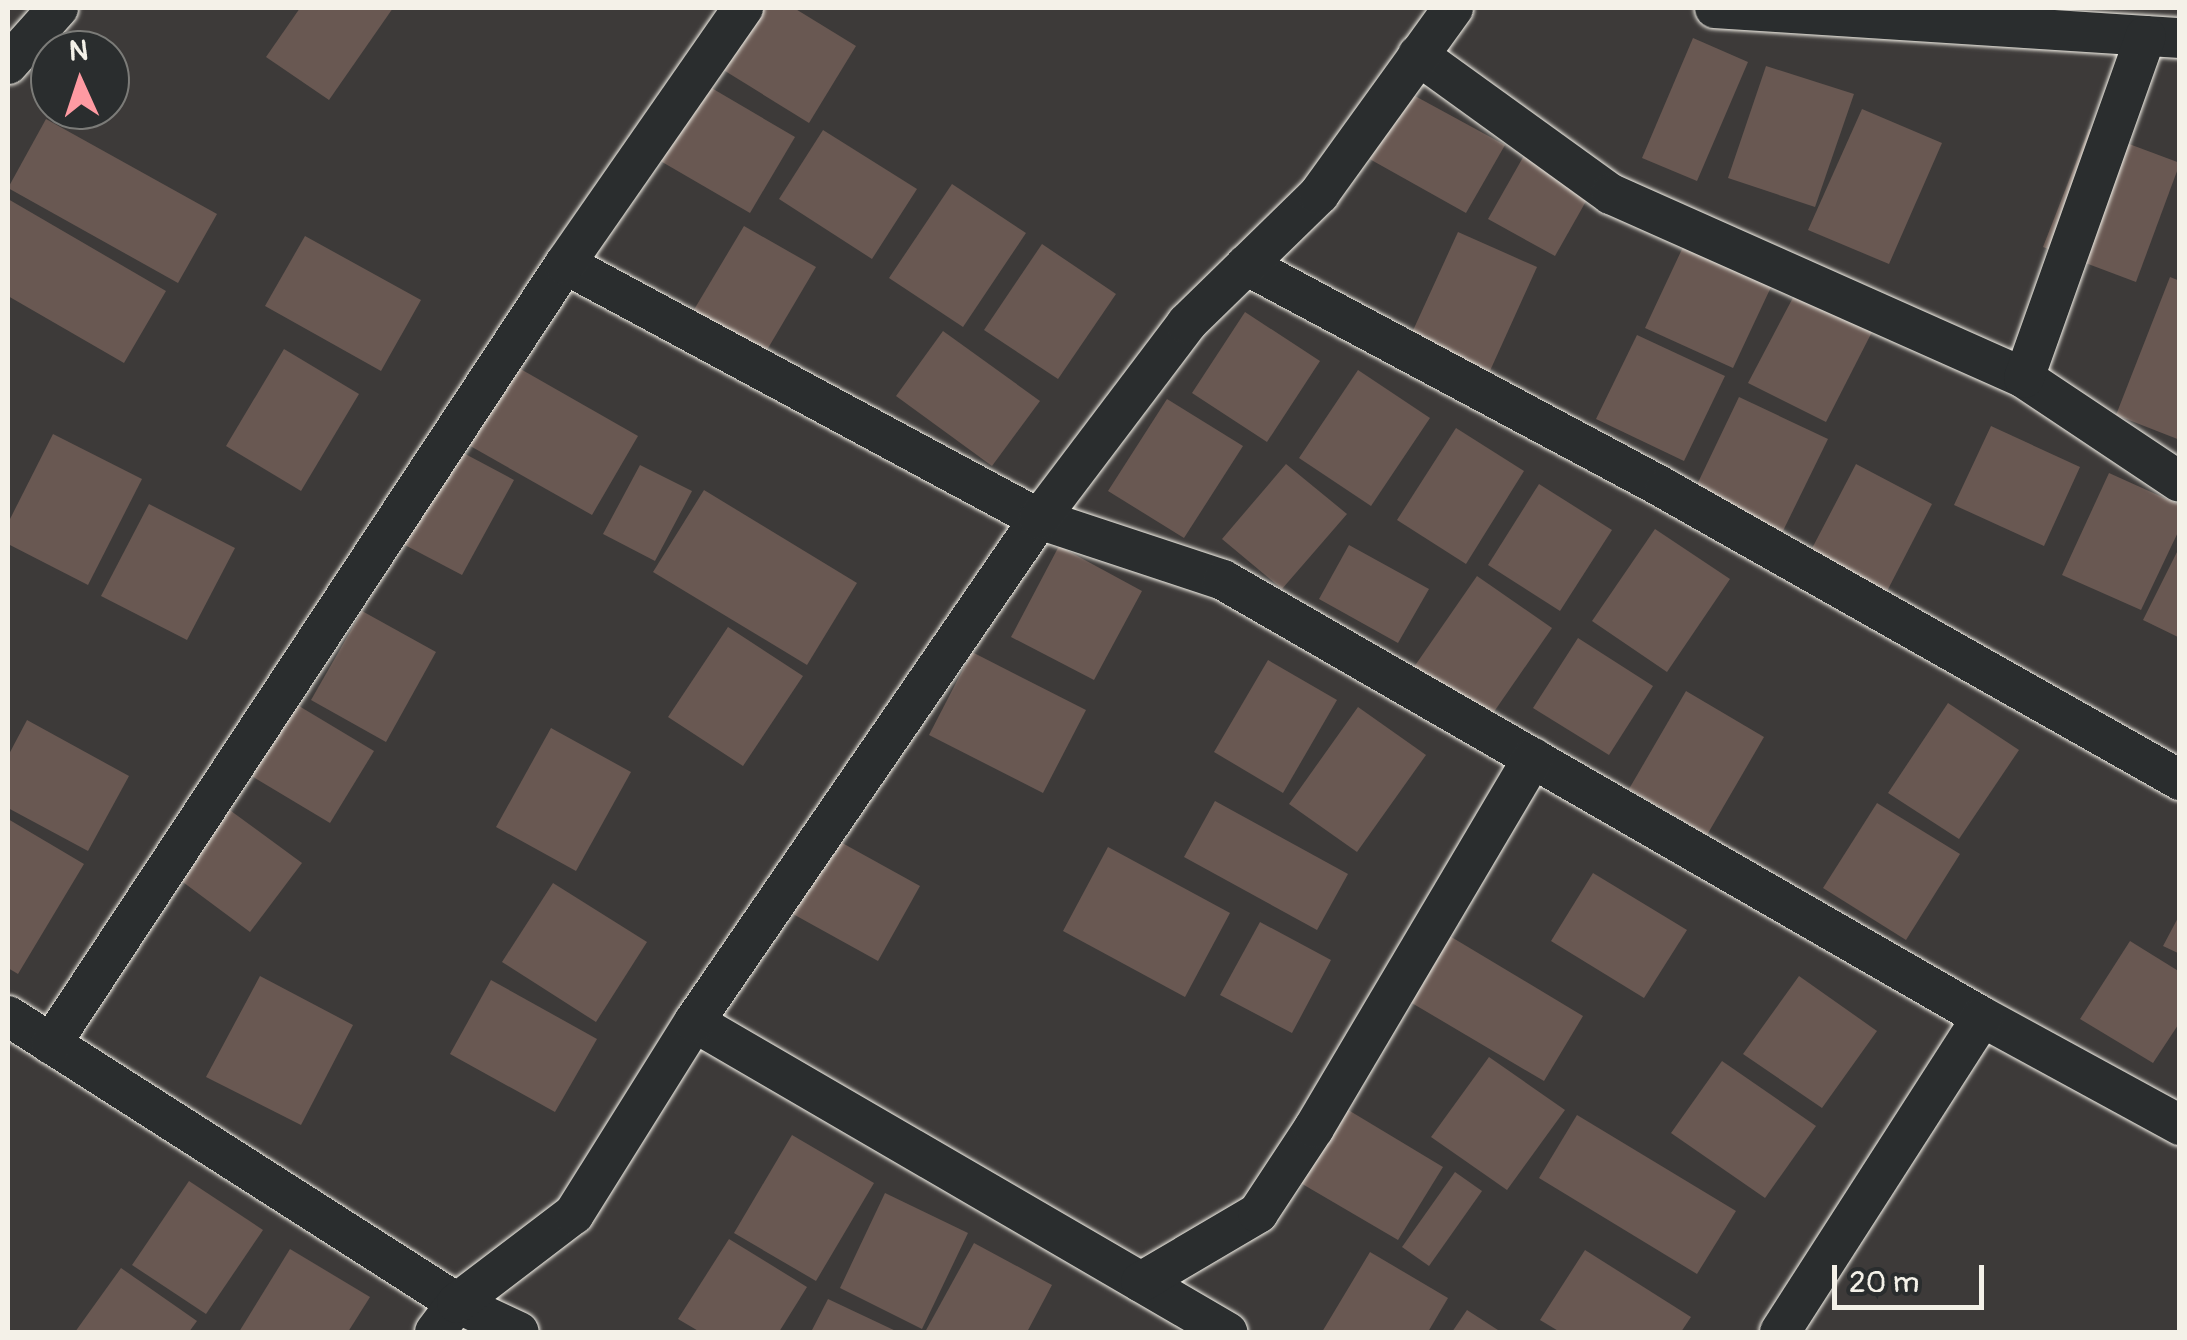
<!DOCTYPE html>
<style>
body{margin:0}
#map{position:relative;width:2187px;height:1340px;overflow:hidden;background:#3d3a39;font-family:Pangolin,sans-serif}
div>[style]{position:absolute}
.building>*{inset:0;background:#695852}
.roads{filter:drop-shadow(0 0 2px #f4f1e8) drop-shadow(0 0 2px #f4f1e8)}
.minor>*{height:40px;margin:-20px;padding:0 20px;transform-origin:20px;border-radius:20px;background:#2a2d2e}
span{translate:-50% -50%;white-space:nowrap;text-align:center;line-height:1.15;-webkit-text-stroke:9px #2a2d2e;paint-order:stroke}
.frame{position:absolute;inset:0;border:10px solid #f4f1e8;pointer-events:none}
.north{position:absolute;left:30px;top:30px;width:100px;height:100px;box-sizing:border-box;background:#2a2d2e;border:2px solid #7b7b78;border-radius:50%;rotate:357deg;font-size:28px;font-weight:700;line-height:40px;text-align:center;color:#f4f1e8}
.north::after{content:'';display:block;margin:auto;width:35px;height:45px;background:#ff9aa2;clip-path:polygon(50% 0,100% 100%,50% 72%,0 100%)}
.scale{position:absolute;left:1832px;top:1265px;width:152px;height:45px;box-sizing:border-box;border:5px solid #f4f1e8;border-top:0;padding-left:12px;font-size:30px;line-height:35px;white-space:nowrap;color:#f4f1e8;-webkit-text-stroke:8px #2a2d2e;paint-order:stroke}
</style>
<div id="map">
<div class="building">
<i style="clip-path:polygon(300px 8px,393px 8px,329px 100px,266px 57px)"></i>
<i style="clip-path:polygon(753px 8px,794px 8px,856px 46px,809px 123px,717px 66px)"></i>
<i style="clip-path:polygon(1693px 38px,1748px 62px,1697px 181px,1642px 158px)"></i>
<i style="clip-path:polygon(1766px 66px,1854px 94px,1815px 207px,1728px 178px)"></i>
<i style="clip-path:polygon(703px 83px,795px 137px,750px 213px,657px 159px)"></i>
<i style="clip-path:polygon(1404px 90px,1505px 145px,1466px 213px,1366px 157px)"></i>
<i style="clip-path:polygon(1862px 109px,1942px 143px,1889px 264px,1808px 230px)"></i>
<i style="clip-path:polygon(46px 119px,217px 214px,178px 283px,8px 188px)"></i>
<i style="clip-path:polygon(1539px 129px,1606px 166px,1555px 256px,1488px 219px)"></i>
<i style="clip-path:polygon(2089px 129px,2180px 163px,2136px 282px,2043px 247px)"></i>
<i style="clip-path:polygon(823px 130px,917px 189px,872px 259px,779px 199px)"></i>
<i style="clip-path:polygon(952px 184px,1026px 233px,963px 327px,889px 278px)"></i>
<i style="clip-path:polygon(8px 199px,166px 291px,124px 363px,8px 296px)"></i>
<i style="clip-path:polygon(744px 226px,816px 267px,764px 355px,692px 313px)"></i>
<i style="clip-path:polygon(1691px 230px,1779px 270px,1733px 368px,1645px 328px)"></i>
<i style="clip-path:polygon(1458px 232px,1537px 267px,1489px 373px,1410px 337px)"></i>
<i style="clip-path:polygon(305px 236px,421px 300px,381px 371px,265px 306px)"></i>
<i style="clip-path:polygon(1042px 244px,1116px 294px,1058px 379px,984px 330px)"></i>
<i style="clip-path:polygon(2170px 277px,2180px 281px,2180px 440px,2116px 415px)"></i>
<i style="clip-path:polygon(1797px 290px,1873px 330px,1826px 422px,1748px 383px)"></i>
<i style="clip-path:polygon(1245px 312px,1320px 361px,1267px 442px,1192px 393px)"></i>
<i style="clip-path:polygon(943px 331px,1040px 401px,992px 466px,896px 396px)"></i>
<i style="clip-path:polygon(1637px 335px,1725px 376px,1684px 461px,1596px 419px)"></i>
<i style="clip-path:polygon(284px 349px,359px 394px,301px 491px,226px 446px)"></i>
<i style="clip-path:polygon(510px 363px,638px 436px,592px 515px,465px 443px)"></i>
<i style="clip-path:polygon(1358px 370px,1430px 418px,1371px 506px,1299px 458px)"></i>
<i style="clip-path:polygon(1739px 397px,1828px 439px,1780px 537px,1692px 495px)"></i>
<i style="clip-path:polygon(1167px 399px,1243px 446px,1184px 538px,1108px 491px)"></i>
<i style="clip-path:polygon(1991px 426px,2080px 467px,2044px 546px,1954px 505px)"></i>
<i style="clip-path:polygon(1456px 428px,1524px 471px,1466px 564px,1397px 520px)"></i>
<i style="clip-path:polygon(53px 434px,142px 479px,88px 585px,8px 544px,8px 523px)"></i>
<i style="clip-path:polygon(454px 448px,514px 480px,462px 575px,403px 544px)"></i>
<i style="clip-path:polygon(1286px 464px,1347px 514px,1282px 589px,1222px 539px)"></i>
<i style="clip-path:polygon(1856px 464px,1932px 504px,1884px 597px,1807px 558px)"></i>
<i style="clip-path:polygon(640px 465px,692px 491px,655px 561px,603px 534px)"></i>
<i style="clip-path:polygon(2109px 473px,2180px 505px,2180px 528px,2141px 610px,2062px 575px)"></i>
<i style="clip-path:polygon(1539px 484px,1612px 530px,1560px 611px,1488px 565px)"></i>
<i style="clip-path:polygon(704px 490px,857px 583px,807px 665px,653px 572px)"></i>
<i style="clip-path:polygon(149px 504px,235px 548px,187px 640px,101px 596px)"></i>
<i style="clip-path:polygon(1655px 529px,1730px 579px,1667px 672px,1592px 621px)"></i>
<i style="clip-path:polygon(1349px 545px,1429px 589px,1398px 643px,1319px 599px)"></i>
<i style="clip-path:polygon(1059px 546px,1142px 591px,1094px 680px,1011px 637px)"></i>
<i style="clip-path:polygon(2180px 546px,2180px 638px,2143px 620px)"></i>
<i style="clip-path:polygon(1477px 576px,1552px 628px,1489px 719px,1414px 667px)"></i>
<i style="clip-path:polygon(362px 611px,436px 652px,386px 742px,311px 700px)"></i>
<i style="clip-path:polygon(728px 627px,803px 676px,743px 766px,668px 717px)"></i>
<i style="clip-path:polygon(1578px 638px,1653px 686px,1609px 755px,1533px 708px)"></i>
<i style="clip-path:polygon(972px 652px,1086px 710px,1043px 793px,929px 735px)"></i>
<i style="clip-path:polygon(1268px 660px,1337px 700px,1283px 793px,1214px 752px)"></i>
<i style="clip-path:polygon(1686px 691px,1764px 737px,1707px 835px,1629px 789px)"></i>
<i style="clip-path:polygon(289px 700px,374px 751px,330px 823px,245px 772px)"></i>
<i style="clip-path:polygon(1948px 703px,2019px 750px,1959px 839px,1888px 793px)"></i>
<i style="clip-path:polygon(1358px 707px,1426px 755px,1357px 852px,1289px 804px)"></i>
<i style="clip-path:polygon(27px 720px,129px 776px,88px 851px,8px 808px,8px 756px)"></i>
<i style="clip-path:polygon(551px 728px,631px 772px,576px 871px,496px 827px)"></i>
<i style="clip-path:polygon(216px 800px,302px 863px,250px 932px,164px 868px)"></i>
<i style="clip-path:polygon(1215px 801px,1348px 874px,1317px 930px,1184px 857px)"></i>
<i style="clip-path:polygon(1877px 803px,1960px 854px,1906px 940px,1823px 888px)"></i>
<i style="clip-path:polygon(8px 819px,84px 864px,18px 974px,8px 968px)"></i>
<i style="clip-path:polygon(835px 839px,920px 886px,878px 961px,793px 914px)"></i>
<i style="clip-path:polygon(1108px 847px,1230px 913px,1185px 997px,1063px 931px)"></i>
<i style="clip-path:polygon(1593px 873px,1687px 930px,1644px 998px,1551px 941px)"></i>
<i style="clip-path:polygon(553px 883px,647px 942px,596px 1022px,502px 962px)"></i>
<i style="clip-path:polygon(2180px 914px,2180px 954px,2163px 946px)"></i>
<i style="clip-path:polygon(1423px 920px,1583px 1016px,1544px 1081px,1383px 986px)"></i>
<i style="clip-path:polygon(1260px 922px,1331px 960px,1292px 1033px,1220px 995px)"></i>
<i style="clip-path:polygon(2130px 941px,2180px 972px,2180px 1022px,2153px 1063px,2080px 1019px)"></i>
<i style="clip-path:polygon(260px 976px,353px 1025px,301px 1125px,206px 1077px)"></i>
<i style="clip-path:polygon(1799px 976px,1877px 1031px,1822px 1108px,1743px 1054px)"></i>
<i style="clip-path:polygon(491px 980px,597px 1039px,555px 1112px,450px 1054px)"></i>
<i style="clip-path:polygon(1489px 1057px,1565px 1110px,1507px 1190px,1431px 1137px)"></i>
<i style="clip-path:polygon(1722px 1061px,1816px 1126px,1765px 1198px,1671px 1133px)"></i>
<i style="clip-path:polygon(1320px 1093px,1443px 1167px,1398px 1240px,1275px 1168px)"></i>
<i style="clip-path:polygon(1577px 1115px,1736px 1211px,1697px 1274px,1539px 1178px)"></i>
<i style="clip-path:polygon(792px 1135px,874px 1183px,816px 1281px,734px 1233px)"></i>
<i style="clip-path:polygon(1455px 1172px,1482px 1191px,1429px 1266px,1402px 1247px)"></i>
<i style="clip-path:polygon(189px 1181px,263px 1230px,206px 1314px,132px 1265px)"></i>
<i style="clip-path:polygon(885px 1193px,968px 1233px,922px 1329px,840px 1288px)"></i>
<i style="clip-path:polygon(729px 1239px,807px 1287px,779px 1332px,700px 1332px,678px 1319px)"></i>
<i style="clip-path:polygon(974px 1243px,1052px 1285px,1027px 1332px,925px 1332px)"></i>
<i style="clip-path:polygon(290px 1249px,370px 1297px,348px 1332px,239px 1332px)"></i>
<i style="clip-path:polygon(1585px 1250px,1691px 1317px,1681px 1332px,1560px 1332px,1540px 1320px)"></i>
<i style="clip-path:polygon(1370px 1252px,1448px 1298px,1428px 1332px,1322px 1332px)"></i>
<i style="clip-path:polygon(121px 1268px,197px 1321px,189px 1332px,75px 1332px)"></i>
<i style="clip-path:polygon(828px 1299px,898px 1332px,811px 1332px)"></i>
<i style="clip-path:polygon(1467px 1310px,1501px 1332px,1452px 1332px)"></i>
</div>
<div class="roads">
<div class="minor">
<i style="left:1715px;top:8px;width:466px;rotate:3.7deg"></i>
<i style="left:1418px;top:55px;width:238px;rotate:35.8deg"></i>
<i style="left:1611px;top:194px;width:452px;rotate:24deg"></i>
<i style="left:2024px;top:378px;width:187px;rotate:33.7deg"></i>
<i style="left:8px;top:64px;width:75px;rotate:-48.2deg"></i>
<i style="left:565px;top:264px;width:538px;rotate:28.28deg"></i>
<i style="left:1039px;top:519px;width:194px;rotate:18.3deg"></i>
<i style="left:1223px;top:580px;width:876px;rotate:29.93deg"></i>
<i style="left:1982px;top:1017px;width:226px;rotate:28.6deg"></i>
<i style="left:1246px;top:265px;width:475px;rotate:28.1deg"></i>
<i style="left:1665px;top:489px;width:592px;rotate:29.47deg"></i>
<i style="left:2024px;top:378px;width:363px;rotate:-70.4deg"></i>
<i style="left:8px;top:1016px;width:533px;rotate:32.59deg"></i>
<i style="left:457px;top:1303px;width:68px;rotate:25.1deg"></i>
<i style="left:694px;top:1022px;width:617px;rotate:30.18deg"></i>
<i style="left:51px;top:1044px;width:934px;rotate:-56.62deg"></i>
<i style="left:565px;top:264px;width:312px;rotate:-55.2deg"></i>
<i style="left:1141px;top:1282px;width:136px;rotate:-30.5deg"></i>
<i style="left:1258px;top:1213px;width:102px;rotate:-56.6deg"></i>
<i style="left:1314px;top:1128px;width:430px;rotate:-59.4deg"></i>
<i style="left:435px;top:1332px;width:36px;rotate:-53deg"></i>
<i style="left:457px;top:1303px;width:147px;rotate:-37.3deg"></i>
<i style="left:574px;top:1214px;width:226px;rotate:-58deg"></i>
<i style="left:694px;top:1022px;width:610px;rotate:-55.55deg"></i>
<i style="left:1039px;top:519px;width:246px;rotate:-52.9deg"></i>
<i style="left:1187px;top:323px;width:185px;rotate:-44.3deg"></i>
<i style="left:1319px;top:194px;width:229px;rotate:-54.2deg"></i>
<i style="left:1780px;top:1332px;width:374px;rotate:-57.3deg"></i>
</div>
</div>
<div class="frame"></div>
<div class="north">N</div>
<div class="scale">20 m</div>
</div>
